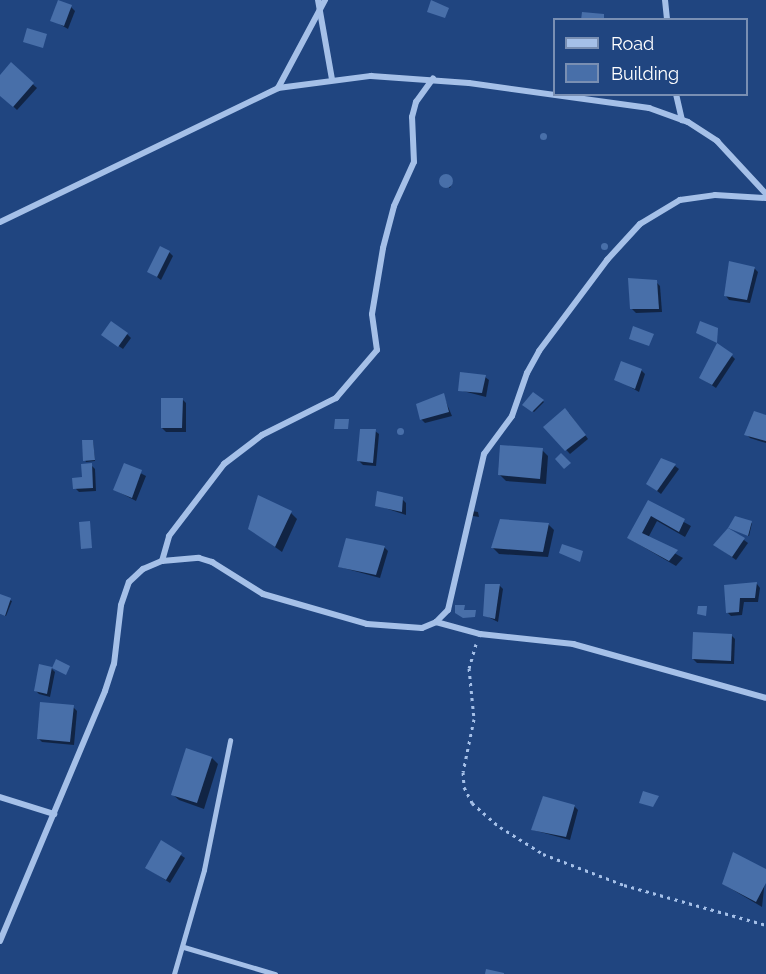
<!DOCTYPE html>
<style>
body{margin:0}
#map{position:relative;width:766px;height:974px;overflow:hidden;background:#204580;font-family:Raleway,sans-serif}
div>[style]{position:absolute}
.shadow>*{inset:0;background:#0007}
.building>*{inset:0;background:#486fa9}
.round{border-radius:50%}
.path>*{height:3px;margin-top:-1.5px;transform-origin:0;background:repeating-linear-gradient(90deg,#a5c0e8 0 3px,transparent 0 7.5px)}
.lane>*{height:4.5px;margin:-2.25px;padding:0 2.25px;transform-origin:2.25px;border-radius:2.25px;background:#a5c0e8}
.street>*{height:6px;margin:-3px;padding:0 3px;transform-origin:3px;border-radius:3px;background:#a5c0e8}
span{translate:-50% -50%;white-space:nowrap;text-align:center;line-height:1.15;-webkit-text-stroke:4.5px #204580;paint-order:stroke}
.legend{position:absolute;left:553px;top:18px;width:195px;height:78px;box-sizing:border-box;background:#204580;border:2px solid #798fb3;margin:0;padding:8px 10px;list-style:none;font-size:18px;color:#fff}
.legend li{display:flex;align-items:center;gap:12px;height:30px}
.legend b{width:30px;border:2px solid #798fb3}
</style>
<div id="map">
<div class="shadow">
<i style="clip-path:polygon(71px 7px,75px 11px,68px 29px,52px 20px)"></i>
<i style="clip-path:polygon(11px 65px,37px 88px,17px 110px,0 94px,0 77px)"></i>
<i style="clip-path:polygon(445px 176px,453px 181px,450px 188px,442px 183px)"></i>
<i style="clip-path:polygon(169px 252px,173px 256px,161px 280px,149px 271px)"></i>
<i style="clip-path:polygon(754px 268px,758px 272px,750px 303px,729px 300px,726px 296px)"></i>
<i style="clip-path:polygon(656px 282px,660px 286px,662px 312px,636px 313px,632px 309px)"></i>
<i style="clip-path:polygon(127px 334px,131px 338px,123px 349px,107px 338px)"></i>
<i style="clip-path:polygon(732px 356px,735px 359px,716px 388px,701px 378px)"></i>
<i style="clip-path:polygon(641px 370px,645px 374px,639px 392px,616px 379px)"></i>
<i style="clip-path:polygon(485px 377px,489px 380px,486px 397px,459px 390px)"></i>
<i style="clip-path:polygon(533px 394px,544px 402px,534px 412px,524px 405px)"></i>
<i style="clip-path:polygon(443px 395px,452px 416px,425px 423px,421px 419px)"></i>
<i style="clip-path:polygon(182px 399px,186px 403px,186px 432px,166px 432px,162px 428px)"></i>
<i style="clip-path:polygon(569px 413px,588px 439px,570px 454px,545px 427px)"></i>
<i style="clip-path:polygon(766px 416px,766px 443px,750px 438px,746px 434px)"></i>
<i style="clip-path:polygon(375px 431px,379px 434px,376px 466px,363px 465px,359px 461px)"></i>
<i style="clip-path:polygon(93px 441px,95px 461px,86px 462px,85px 460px)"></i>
<i style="clip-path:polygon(542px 450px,548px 456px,546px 484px,506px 481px,500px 475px)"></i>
<i style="clip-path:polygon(91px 465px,95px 469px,96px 491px,79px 492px,75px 488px)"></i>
<i style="clip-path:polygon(125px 465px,146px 476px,136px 501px,115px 490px)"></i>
<i style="clip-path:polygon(675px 466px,679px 469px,661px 494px,648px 484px)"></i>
<i style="clip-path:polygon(402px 499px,406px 503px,406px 515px,376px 505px)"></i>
<i style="clip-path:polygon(648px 502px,691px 526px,685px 537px,657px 521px,648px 538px,683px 558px,676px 566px,628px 538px)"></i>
<i style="clip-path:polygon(472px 511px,478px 512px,479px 517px,473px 516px)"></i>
<i style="clip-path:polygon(291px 513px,297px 519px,282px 552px,250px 529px)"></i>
<i style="clip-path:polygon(752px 523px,749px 536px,729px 528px)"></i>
<i style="clip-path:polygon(548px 524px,554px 530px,548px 557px,499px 554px,493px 548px)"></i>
<i style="clip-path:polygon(744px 540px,748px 543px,736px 560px,715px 545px)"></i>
<i style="clip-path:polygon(384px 547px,388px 551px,380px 578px,340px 567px)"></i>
<i style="clip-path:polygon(757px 584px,760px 588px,758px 602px,744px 602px,742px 615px,731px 616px,727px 612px,726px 586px)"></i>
<i style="clip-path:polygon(499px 585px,503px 589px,498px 622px,484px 615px)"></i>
<i style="clip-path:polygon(0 596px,12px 601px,6px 616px,0 614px)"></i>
<i style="clip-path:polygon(732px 636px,735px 639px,734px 664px,697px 663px,693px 659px)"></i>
<i style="clip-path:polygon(51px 668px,55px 672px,50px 697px,39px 694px,35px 690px)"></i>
<i style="clip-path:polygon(73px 707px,77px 711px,74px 745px,42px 742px,38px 738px)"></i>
<i style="clip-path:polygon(212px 758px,218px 764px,204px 809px,179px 800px,172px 794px)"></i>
<i style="clip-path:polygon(574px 806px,578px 810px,570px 840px,533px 830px)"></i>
<i style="clip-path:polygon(162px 842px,185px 858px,170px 883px,147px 868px)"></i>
<i style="clip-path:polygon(766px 871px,762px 907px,723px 884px)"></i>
</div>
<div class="building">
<i style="clip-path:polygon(58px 0,72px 5px,64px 26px,50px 21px)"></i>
<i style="clip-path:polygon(431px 0,449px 8px,445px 18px,427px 12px)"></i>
<i style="clip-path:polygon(582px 12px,604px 14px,604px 20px,581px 20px)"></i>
<i style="clip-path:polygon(27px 28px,47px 34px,43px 48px,23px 42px)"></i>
<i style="clip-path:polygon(11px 62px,34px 83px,13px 107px,0 96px,0 75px)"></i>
<i class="round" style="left:539.5px;top:132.5px;width:7px;height:7px"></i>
<i class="round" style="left:439px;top:174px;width:14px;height:14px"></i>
<i class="round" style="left:600.5px;top:242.5px;width:7px;height:7px"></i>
<i style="clip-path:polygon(160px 246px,170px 251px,157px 277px,147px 272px)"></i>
<i style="clip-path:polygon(729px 261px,755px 267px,747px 300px,724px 296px)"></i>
<i style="clip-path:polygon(628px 278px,657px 280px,659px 309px,630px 309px)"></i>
<i style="clip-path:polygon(111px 321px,128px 333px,118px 347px,101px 335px)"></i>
<i style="clip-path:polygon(700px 321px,718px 328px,717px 343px,696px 333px)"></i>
<i style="clip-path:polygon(633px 326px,654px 334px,649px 346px,629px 339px)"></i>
<i style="clip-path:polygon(717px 343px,733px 354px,712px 385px,699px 378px)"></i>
<i style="clip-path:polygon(621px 361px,642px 369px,635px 389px,614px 380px)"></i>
<i style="clip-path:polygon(460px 372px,486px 375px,482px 393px,458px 391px)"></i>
<i style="clip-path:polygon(533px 392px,544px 400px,532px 412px,522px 405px)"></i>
<i style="clip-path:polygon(444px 393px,449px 412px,420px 420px,416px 404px)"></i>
<i style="clip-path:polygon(161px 398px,183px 398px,182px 428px,161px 428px)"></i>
<i style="clip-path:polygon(565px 408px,586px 435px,565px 451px,543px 427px)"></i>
<i style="clip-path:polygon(754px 411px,766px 415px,766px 441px,744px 435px)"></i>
<i style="clip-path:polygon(335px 419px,349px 419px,348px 429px,334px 429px)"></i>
<i class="round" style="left:396.5px;top:427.5px;width:7px;height:7px"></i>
<i style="clip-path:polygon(360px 429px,376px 429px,373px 463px,357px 461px)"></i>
<i style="clip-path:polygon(82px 440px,93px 440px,95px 460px,83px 461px)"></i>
<i style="clip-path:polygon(500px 445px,543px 448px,540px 479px,498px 475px)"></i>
<i style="clip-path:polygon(561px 453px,571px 463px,564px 469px,555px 459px)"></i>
<i style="clip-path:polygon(661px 458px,676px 464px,657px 491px,646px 484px)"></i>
<i style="clip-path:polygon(92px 463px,93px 488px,73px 489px,72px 478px,82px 477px,81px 464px)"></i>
<i style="clip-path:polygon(124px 463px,142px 470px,132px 498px,113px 490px)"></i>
<i style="clip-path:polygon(377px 491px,403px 497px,402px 512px,375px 506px)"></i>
<i style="clip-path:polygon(258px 495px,292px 511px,275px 547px,248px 529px)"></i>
<i style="clip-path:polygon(648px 500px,685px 519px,679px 532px,651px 516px,642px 533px,678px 550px,669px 561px,627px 538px)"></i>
<i style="clip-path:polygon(735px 516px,752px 521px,748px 536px,728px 528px)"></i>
<i style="clip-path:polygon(500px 519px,549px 523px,543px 552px,491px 548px)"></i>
<i style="clip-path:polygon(90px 521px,92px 548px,81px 549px,79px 522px)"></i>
<i style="clip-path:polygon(728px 528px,745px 538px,732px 557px,713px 545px)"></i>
<i style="clip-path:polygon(346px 538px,385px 546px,376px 575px,338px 567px)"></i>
<i style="clip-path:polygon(562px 544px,583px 551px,580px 562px,559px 553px)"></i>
<i style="clip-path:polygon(757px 582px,755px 598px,740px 598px,739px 612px,726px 613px,724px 585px)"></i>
<i style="clip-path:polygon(485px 584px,500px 584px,495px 619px,483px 616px)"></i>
<i style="clip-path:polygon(0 594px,11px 598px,5px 616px,0 614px)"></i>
<i style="clip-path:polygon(455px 605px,465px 605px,464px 610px,476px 610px,475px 617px,463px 618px,455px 613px)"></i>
<i style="clip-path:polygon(698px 606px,707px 606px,706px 616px,697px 614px)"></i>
<i style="clip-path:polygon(693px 632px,732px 634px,731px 661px,692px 659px)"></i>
<i style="clip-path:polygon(56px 659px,70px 666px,66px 675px,52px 668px)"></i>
<i style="clip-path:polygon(39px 664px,52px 667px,47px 694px,34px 691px)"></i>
<i style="clip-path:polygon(40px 702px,74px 705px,70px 742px,37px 739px)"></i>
<i style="clip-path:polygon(186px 748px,212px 757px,197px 803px,171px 795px)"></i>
<i style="clip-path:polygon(643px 791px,659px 796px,653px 807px,639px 803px)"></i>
<i style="clip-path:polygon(543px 796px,575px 805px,566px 837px,531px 830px)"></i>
<i style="clip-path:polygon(161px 840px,182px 853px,166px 880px,145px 868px)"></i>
<i style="clip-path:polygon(733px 852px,766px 869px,766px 883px,756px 902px,722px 884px)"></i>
<i style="clip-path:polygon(486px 969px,504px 973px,504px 974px,485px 974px)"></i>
</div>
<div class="path">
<i style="left:476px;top:644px;width:25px;rotate:106deg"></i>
<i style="left:469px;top:668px;width:51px;rotate:84.4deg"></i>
<i style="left:474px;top:719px;width:54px;rotate:101.7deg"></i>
<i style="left:463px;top:772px;width:15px;rotate:86deg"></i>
<i style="left:464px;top:787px;width:18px;rotate:63deg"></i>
<i style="left:472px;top:803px;width:37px;rotate:41deg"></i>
<i style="left:500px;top:827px;width:51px;rotate:32.1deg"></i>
<i style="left:543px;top:854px;width:87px;rotate:20.9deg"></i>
<i style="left:624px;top:885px;width:148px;rotate:15.7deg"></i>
</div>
<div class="lane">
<i style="left:184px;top:947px;width:95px;rotate:16.5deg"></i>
<i style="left:174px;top:974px;width:108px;rotate:-73.9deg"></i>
<i style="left:204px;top:870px;width:132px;rotate:-78.6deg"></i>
</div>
<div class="street">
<i style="left:318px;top:0;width:80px;rotate:80deg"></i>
<i style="left:665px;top:0;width:20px;rotate:84deg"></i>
<i style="left:278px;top:88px;width:100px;rotate:-61.9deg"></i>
<i style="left:676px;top:94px;width:27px;rotate:77deg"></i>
<i style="left:0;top:222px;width:309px;rotate:-25.7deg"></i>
<i style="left:278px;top:88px;width:94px;rotate:-7.4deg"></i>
<i style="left:371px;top:76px;width:98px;rotate:4.1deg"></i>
<i style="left:469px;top:83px;width:182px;rotate:7.9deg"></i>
<i style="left:649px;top:108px;width:41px;rotate:19.7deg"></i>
<i style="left:688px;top:122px;width:35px;rotate:33deg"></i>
<i style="left:717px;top:141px;width:72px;rotate:47.2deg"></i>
<i style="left:162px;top:561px;width:26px;rotate:-74deg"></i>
<i style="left:169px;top:536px;width:91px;rotate:-52.6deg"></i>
<i style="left:224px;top:464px;width:48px;rotate:-37.3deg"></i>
<i style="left:262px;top:435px;width:83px;rotate:-26.6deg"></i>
<i style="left:336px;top:398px;width:63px;rotate:-49.5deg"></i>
<i style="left:377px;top:350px;width:36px;rotate:-98deg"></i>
<i style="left:372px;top:314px;width:67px;rotate:-80.5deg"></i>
<i style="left:383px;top:248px;width:43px;rotate:-75.3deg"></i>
<i style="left:394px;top:206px;width:48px;rotate:-65.6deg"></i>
<i style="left:414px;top:162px;width:45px;rotate:-92.5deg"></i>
<i style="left:412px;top:117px;width:16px;rotate:-75deg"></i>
<i style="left:416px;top:102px;width:29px;rotate:-54deg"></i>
<i style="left:436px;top:622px;width:46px;rotate:15.3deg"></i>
<i style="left:480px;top:634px;width:94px;rotate:6.1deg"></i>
<i style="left:573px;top:644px;width:200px;rotate:15.6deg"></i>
<i style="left:0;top:797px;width:57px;rotate:17.5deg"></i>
<i style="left:0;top:941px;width:271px;rotate:-67.2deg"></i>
<i style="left:105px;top:691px;width:28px;rotate:-72deg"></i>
<i style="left:114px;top:664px;width:59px;rotate:-83.2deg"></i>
<i style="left:121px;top:605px;width:24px;rotate:-71deg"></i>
<i style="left:129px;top:582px;width:19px;rotate:-43deg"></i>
<i style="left:143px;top:569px;width:21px;rotate:-23deg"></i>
<i style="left:162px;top:561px;width:37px;rotate:-5deg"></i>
<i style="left:199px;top:558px;width:14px;rotate:17deg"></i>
<i style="left:212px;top:562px;width:60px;rotate:32.1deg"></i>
<i style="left:263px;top:594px;width:108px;rotate:16.1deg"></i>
<i style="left:367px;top:624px;width:55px;rotate:4.2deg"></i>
<i style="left:422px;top:628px;width:15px;rotate:-23deg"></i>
<i style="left:436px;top:622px;width:17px;rotate:-45deg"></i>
<i style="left:448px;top:610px;width:160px;rotate:-77deg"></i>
<i style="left:484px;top:454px;width:47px;rotate:-53.6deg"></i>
<i style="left:512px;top:416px;width:46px;rotate:-70.8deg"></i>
<i style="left:527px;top:373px;width:25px;rotate:-61deg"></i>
<i style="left:539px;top:351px;width:114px;rotate:-53.2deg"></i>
<i style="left:607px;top:260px;width:49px;rotate:-47.5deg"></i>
<i style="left:640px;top:224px;width:47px;rotate:-31deg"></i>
<i style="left:680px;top:200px;width:35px;rotate:-8deg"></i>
<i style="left:715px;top:195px;width:51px;rotate:3.4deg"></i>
</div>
<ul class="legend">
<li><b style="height:8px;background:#a5c0e8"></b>Road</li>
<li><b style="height:16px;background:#486fa9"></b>Building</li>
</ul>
</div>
